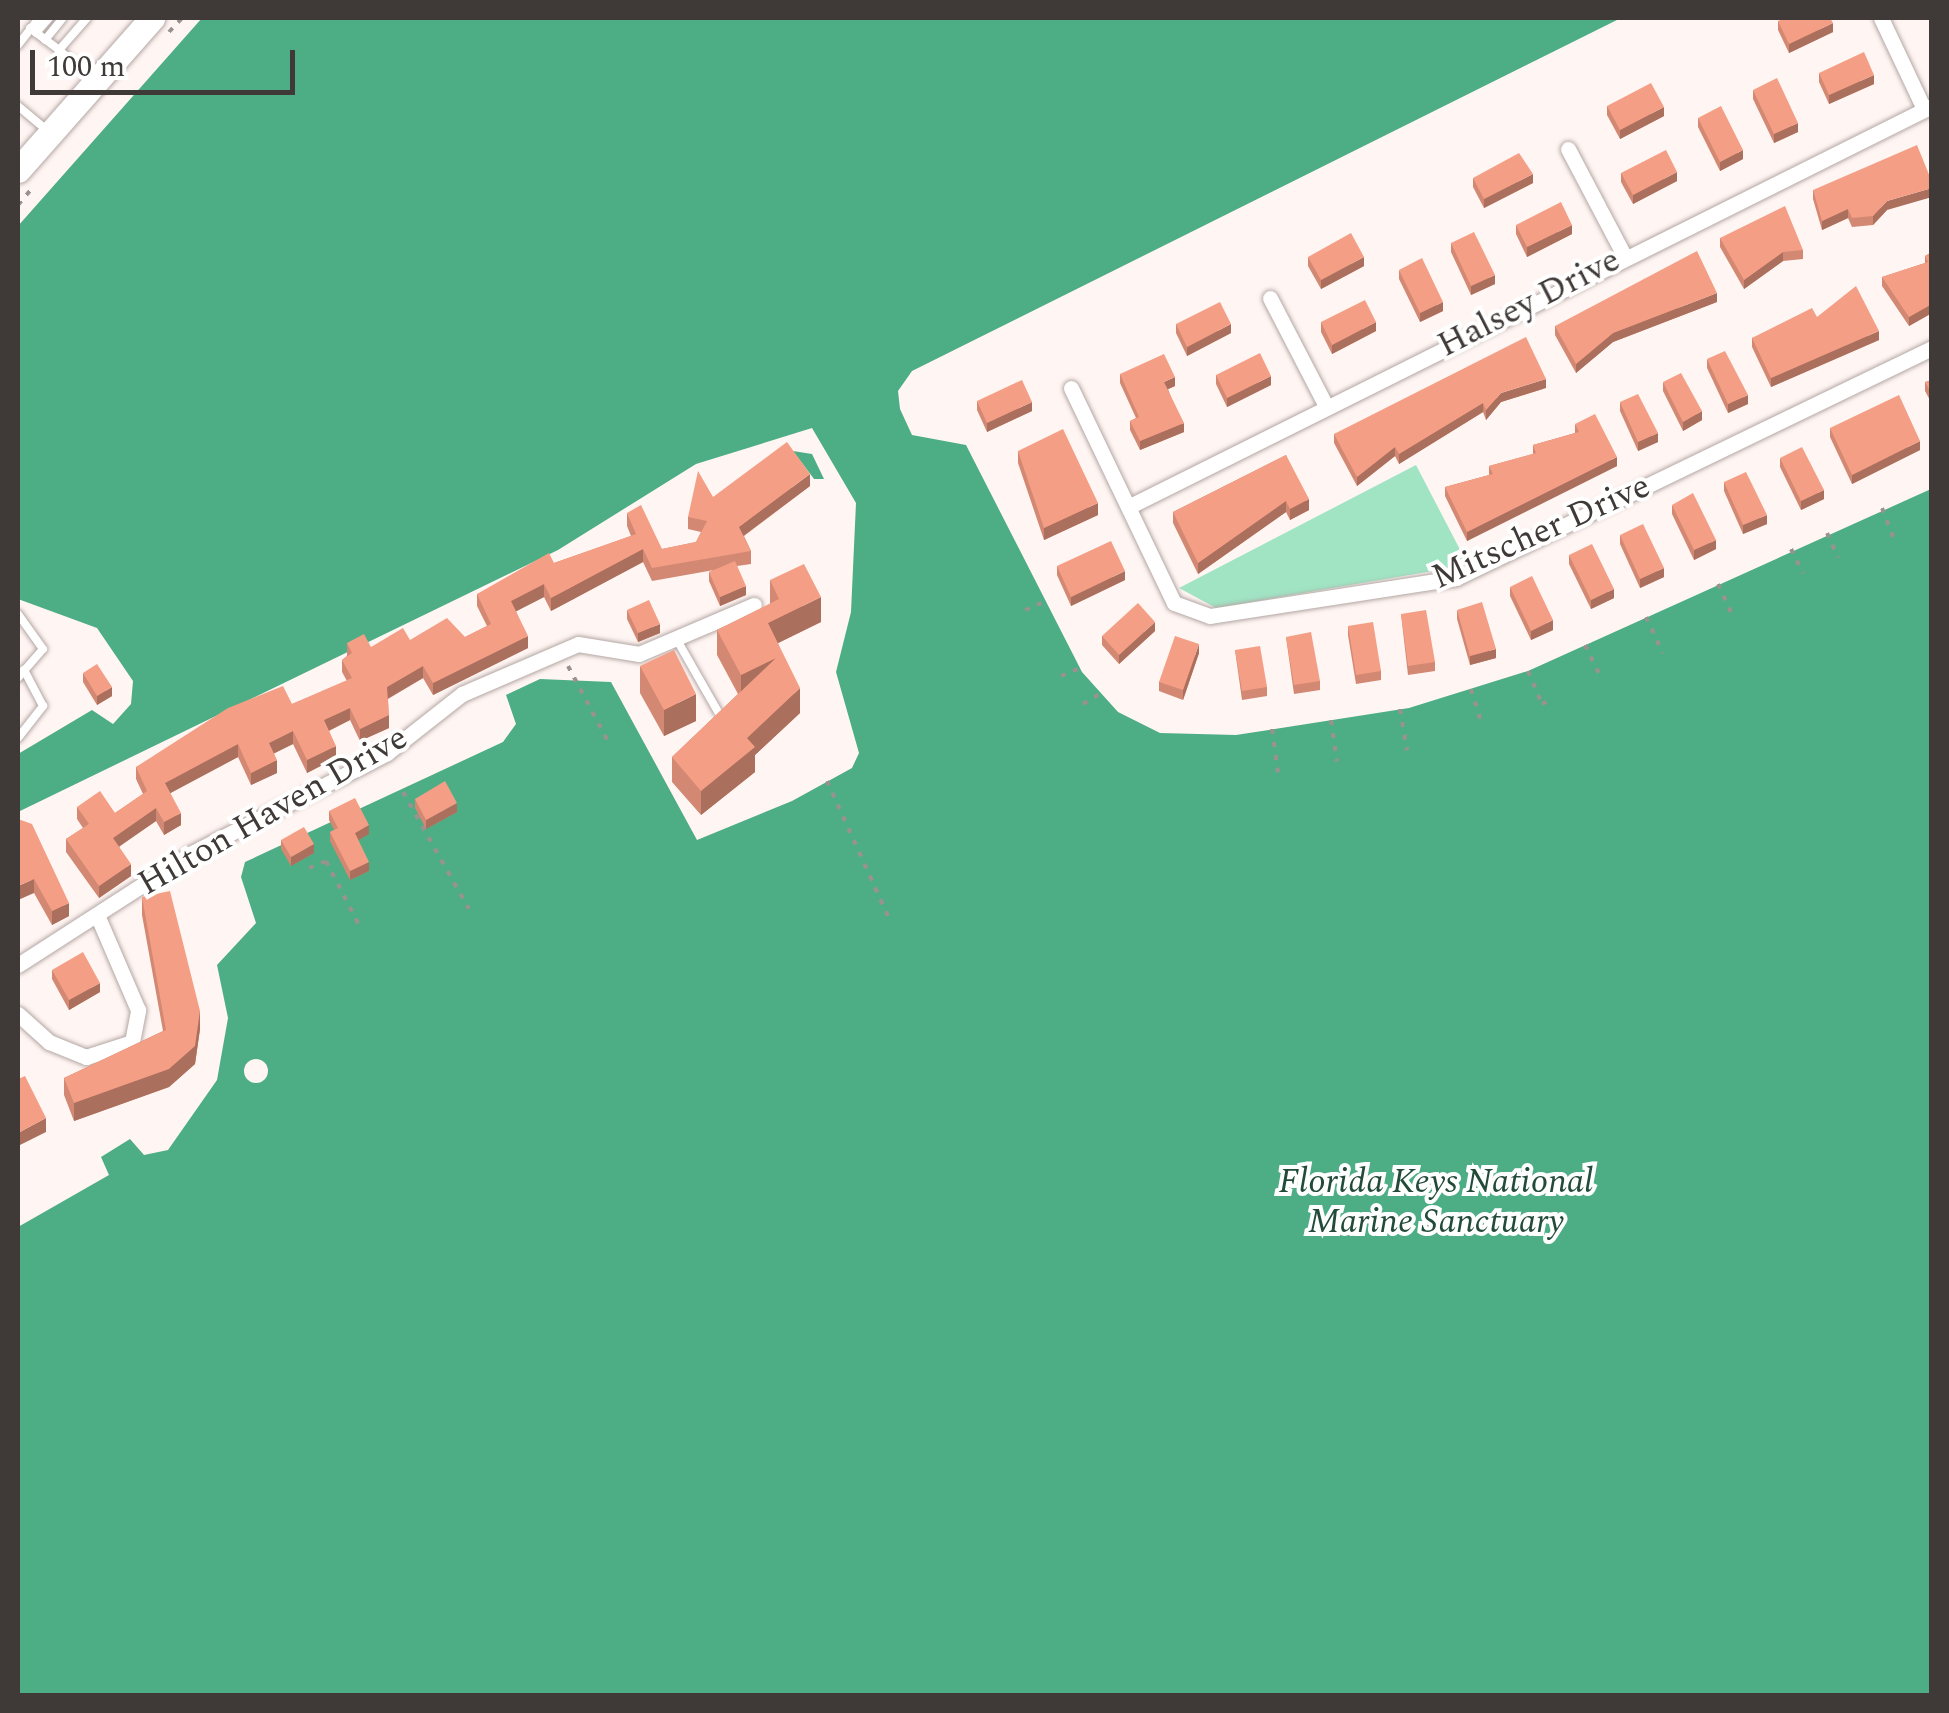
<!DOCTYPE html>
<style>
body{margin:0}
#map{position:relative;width:1949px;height:1713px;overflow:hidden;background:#fff5f2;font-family:Spectral,serif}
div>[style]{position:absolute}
.green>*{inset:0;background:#a0e4c4}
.water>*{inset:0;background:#4dad85}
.pier>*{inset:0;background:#fff5f2}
.round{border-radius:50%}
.path>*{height:4px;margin-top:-2px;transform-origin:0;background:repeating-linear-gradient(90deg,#9a9290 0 5px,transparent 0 13px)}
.roads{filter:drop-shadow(0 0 2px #b3a7a4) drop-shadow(0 0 2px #b3a7a4)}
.service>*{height:8px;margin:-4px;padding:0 4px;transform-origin:4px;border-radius:4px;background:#fff}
.minor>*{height:15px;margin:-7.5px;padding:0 7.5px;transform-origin:7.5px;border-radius:7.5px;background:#fff}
.primary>*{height:25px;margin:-12.5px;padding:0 12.5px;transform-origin:12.5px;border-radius:12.5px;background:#fff}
.wall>*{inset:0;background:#d28872}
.shaded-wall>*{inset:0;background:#ab6f5d}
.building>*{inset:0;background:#f49e85}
span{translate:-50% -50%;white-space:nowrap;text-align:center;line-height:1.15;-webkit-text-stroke:8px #fff;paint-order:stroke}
.street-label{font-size:35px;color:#3f3a38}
.park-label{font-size:35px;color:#234b3a;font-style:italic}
.frame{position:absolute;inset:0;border:20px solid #3f3a38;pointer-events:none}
.scale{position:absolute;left:30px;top:50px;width:265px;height:45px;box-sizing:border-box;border:5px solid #3f3a38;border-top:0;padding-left:12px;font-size:30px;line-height:35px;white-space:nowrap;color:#3f3a38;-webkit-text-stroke:8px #fff;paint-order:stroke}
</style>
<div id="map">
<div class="green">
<i style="clip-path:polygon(1416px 465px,1468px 565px,1216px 608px,1179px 588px)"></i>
</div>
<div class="water">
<i style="clip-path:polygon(202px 18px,1621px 18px,912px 371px,898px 391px,900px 409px,912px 435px,966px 445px,1082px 672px,1118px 712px,1160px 733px,1236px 735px,1409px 708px,1528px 671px,1931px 489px,1931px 1695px,18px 1695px,18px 1227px,109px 1175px,101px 1157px,130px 1139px,144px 1155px,168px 1150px,217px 1080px,228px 1018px,217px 965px,256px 923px,241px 877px,245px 862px,503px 742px,516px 724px,506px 695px,540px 679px,611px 682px,697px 840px,792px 801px,852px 768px,859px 753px,836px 672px,851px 612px,856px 503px,812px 428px,696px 464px,558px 550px,18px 812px,18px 754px,92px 710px,113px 724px,131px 704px,133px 681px,97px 628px,18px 599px,18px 226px)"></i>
<i style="clip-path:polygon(793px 451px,812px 454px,824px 479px,814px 479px)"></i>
</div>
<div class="pier">
<i class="round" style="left:244px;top:1059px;width:24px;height:24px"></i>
</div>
<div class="path">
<i style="left:169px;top:32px;width:19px;rotate:-47deg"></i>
<i style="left:18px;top:205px;width:25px;rotate:-50deg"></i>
<i style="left:1882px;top:508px;width:34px;rotate:69deg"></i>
<i style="left:1827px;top:533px;width:27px;rotate:66deg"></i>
<i style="left:1791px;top:549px;width:27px;rotate:63deg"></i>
<i style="left:1718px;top:584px;width:35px;rotate:65deg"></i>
<i style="left:1025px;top:610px;width:23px;rotate:-23deg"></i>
<i style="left:1646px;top:617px;width:40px;rotate:65deg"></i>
<i style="left:1585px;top:645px;width:34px;rotate:64deg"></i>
<i style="left:568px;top:666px;width:87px;rotate:62deg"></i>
<i style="left:1528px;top:671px;width:36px;rotate:67deg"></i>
<i style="left:1542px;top:704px;width:11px;rotate:-27deg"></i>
<i style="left:1061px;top:676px;width:21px;rotate:-23deg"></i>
<i style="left:1471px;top:689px;width:39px;rotate:73deg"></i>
<i style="left:1083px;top:704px;width:21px;rotate:-31deg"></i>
<i style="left:1400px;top:709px;width:42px;rotate:80.3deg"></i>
<i style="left:1331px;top:720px;width:42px;rotate:81.9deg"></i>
<i style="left:1272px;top:729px;width:44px;rotate:82.2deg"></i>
<i style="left:827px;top:781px;width:148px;rotate:65.7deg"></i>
<i style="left:403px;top:792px;width:134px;rotate:60.6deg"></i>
<i style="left:309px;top:868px;width:18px;rotate:-22deg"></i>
<i style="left:326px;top:861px;width:74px;rotate:62.7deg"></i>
</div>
<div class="roads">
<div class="service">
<i style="left:87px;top:18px;width:43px;rotate:131.2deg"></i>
<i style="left:59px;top:50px;width:42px;rotate:40.2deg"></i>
<i style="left:30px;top:28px;width:36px;rotate:37deg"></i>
<i style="left:36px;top:33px;width:20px;rotate:-49deg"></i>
<i style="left:45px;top:40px;width:28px;rotate:-51deg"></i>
<i style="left:18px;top:45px;width:34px;rotate:-52deg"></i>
<i style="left:18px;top:106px;width:38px;rotate:40deg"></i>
<i style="left:18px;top:614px;width:43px;rotate:54.5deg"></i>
<i style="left:43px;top:649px;width:38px;rotate:131deg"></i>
<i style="left:677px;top:640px;width:83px;rotate:60.3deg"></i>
<i style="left:18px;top:738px;width:41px;rotate:-52deg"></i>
<i style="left:43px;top:706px;width:41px;rotate:-117.8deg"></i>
</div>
<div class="minor">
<i style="left:1881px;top:18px;width:101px;rotate:64.7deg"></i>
<i style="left:1568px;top:149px;width:120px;rotate:62.2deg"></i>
<i style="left:1270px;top:298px;width:122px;rotate:62.6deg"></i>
<i style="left:1071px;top:388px;width:238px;rotate:64.4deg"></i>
<i style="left:1174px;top:603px;width:38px;rotate:20deg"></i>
<i style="left:1210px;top:616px;width:249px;rotate:-8.8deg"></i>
<i style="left:1456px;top:578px;width:529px;rotate:-25.79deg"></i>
<i style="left:1130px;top:506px;width:896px;rotate:-26.51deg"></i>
<i style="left:18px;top:965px;width:205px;rotate:-32.8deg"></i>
<i style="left:190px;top:854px;width:221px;rotate:-27.1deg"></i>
<i style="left:387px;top:753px;width:95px;rotate:-38.2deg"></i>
<i style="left:462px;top:694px;width:126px;rotate:-23.3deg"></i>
<i style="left:578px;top:644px;width:62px;rotate:9.3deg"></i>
<i style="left:639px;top:654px;width:125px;rotate:-23.1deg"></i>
<i style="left:18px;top:1014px;width:42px;rotate:42.1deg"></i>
<i style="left:49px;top:1042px;width:40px;rotate:22deg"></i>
<i style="left:86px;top:1057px;width:48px;rotate:-18.1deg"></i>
<i style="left:132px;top:1042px;width:33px;rotate:-79deg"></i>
<i style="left:138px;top:1010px;width:103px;rotate:-113.3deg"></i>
</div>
<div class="primary">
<i style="left:18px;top:170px;width:203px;rotate:-48.6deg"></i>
</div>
</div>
<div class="wall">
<i style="clip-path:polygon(1778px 21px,1833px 32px,1789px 53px,1778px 30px)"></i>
<i style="clip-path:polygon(1819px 73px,1874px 84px,1829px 104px,1819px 82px)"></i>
<i style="clip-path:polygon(1753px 90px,1798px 132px,1774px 143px,1753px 99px)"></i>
<i style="clip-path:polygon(1607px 106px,1664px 116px,1620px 139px,1607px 115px)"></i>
<i style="clip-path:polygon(1698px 118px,1743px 159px,1720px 171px,1698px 127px)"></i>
<i style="clip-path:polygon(1621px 173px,1677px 181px,1633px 204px,1621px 182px)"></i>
<i style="clip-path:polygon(1473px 178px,1533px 183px,1484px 208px,1473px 187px)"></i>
<i style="clip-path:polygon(1813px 190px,1887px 210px,1873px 225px,1852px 227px,1848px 218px,1822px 230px,1813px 199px)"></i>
<i style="clip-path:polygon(1516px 225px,1572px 234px,1527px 257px,1516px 234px)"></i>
<i style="clip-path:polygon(1720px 238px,1803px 250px,1803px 259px,1783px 261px,1744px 289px,1720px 247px)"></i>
<i style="clip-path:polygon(1451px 243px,1495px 284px,1471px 295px,1451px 252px)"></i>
<i style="clip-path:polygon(1932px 252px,1932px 313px,1909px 326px,1882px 286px,1882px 277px,1925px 263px,1925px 256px)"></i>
<i style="clip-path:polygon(1308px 257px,1364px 266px,1321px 289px,1308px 266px)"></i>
<i style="clip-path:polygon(1399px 270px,1443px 311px,1420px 322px,1399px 279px)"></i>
<i style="clip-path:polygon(1717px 302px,1613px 342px,1576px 373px,1555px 335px,1555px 326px)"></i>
<i style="clip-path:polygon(1817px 317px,1879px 340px,1771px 387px,1752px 347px,1752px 338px)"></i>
<i style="clip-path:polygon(1321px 322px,1376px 331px,1332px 354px,1321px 332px)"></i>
<i style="clip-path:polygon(1176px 324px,1231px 333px,1187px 356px,1176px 333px)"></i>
<i style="clip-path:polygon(1707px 359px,1748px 404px,1728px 413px,1707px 368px)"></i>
<i style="clip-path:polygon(1120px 374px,1175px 386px,1168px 389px,1184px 432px,1140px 450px,1130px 430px,1130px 421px,1136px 418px,1120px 383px)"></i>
<i style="clip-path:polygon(1216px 375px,1271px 385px,1227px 407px,1216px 384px)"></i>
<i style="clip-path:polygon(1932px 380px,1932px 404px,1925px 391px,1925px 382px)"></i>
<i style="clip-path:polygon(1663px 382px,1702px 420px,1683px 431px,1663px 391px)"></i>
<i style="clip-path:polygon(1546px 388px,1501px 402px,1486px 420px,1483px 412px,1399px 464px,1395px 456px,1357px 486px,1334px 443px,1334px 434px)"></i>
<i style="clip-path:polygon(977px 401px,1032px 411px,987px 432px,977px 410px)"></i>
<i style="clip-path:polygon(1620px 402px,1658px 442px,1638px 451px,1620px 411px)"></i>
<i style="clip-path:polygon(1575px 424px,1617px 466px,1467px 541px,1445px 496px,1445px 487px,1489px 475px,1489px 466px,1533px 454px,1533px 445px,1575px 433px)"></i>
<i style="clip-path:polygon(1830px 428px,1920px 450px,1852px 484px,1830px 437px)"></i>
<i style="clip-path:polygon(1018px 451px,1098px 515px,1044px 540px,1018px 463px)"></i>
<i style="clip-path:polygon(1286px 455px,1309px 510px,1290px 520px,1286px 512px,1198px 574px,1173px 523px,1173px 512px)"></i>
<i style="clip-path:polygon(1780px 458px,1824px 499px,1801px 510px,1780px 467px)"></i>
<i style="clip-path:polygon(1724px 482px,1767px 524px,1743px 534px,1724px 491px)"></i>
<i style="clip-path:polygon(810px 486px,744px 536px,751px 551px,751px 564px,737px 566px,746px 595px,720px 606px,709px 581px,709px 572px,714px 570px,652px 581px,643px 562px,551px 611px,544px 597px,516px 611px,528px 648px,433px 695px,423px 678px,388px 699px,389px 728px,360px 741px,350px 720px,329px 731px,336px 758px,307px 773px,293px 744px,274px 753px,277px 773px,251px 785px,238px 757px,170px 793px,181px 825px,164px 835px,156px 821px,119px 846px,131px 876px,99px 898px,66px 852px,66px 839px,83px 828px,77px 819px,77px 807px,115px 813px,143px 794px,136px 779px,136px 767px,292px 704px,347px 681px,342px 672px,342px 660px,347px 656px,347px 643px,371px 647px,410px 640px,465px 637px,487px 626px,477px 606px,477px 594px,554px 563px,631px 536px,627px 526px,627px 513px,662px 549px,696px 542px,701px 532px,688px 529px,688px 517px,713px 497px)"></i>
<i style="clip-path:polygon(1672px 505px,1716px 549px,1694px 560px,1672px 514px)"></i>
<i style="clip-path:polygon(1620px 535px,1664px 577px,1640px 588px,1620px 544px)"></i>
<i style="clip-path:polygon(1569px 555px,1614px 598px,1591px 609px,1569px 564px)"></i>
<i style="clip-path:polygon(1057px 566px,1125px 580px,1071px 606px,1057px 575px)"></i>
<i style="clip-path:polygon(770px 580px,821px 622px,778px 643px,800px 713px,755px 755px,755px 772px,701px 815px,672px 782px,672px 757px,738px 694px,717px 655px,717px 630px,770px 604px)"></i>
<i style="clip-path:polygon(1510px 587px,1553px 630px,1531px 640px,1510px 596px)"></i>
<i style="clip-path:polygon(627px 610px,660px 633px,638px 642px,627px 619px)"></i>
<i style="clip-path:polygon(1457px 610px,1496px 658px,1470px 665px,1457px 619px)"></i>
<i style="clip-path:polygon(1401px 614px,1435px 662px,1435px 671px,1408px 675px)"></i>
<i style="clip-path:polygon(1348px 626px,1381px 671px,1381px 680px,1356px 684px,1348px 635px)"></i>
<i style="clip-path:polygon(1155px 631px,1119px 664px,1102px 645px,1102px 636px)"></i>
<i style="clip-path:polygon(1286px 637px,1320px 681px,1320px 690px,1294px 694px)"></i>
<i style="clip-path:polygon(1235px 650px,1267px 687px,1267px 696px,1242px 700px)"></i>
<i style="clip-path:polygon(1199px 653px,1183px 700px,1159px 691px,1159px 682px)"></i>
<i style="clip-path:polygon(640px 666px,696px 721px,664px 736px,640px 693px)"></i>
<i style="clip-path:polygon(83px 673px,112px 696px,97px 705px,83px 682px)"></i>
<i style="clip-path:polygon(415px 799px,457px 812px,426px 829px,415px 808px)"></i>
<i style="clip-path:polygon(329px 811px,369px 834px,358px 840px,369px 871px,350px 880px,330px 841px,330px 832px,334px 830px,329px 820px)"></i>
<i style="clip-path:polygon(18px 819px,69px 916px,52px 925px,34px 893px)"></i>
<i style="clip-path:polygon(281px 840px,314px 853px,291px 866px,281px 849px)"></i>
<i style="clip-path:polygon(142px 897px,200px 1029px,195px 1064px,169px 1087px,74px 1121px,64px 1095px,64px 1078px,163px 1031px,142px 915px)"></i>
<i style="clip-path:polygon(52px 970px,100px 992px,69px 1010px,52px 979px)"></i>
</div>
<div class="shaded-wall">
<i style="clip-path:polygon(1833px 23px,1833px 32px,1789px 53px,1789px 44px)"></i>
<i style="clip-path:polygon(1874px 75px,1874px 84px,1829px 104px,1829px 95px)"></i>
<i style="clip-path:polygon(1664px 107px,1664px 116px,1620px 139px,1620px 130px)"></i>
<i style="clip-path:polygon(1798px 123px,1798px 132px,1774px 143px,1774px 134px)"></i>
<i style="clip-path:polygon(1743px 150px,1743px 159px,1720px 171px,1720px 162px)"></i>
<i style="clip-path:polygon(1677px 172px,1677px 181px,1633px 204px,1633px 195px)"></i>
<i style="clip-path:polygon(1533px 174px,1533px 183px,1484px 208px,1484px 199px)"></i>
<i style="clip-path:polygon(1932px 188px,1932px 197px,1887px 210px,1873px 225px,1873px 216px,1887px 201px)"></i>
<i style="clip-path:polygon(1848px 209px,1848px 218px,1822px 230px,1822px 221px)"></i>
<i style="clip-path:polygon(1572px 225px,1572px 234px,1527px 257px,1527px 247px)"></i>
<i style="clip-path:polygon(1783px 252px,1783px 261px,1744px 289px,1744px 280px)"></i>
<i style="clip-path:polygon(1364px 257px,1364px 266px,1321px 289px,1321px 280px)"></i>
<i style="clip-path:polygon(1495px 275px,1495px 284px,1471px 295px,1471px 286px)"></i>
<i style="clip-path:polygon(1717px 293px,1717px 302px,1613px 342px,1576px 373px,1576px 364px,1613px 333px)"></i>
<i style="clip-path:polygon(1443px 302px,1443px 311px,1420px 322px,1420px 313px)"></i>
<i style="clip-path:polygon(1932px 304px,1932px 313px,1909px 326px,1909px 317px)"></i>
<i style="clip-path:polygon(1376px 322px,1376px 331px,1332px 354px,1332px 345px)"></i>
<i style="clip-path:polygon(1231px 324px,1231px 333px,1187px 356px,1187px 347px)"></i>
<i style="clip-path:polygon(1879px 331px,1879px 340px,1771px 387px,1771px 378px)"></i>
<i style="clip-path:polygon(1271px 376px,1271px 385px,1227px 407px,1227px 398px)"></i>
<i style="clip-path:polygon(1175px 377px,1175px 386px,1164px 391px,1164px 382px)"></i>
<i style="clip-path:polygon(1546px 379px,1546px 388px,1501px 402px,1486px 420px,1486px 410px,1501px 393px)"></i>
<i style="clip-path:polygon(1748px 395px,1748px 404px,1728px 413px,1728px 404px)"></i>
<i style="clip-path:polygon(1032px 402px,1032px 411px,987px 432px,987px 423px)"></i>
<i style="clip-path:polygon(1483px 403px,1483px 412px,1399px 464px,1399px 454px)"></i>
<i style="clip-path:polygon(1702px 411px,1702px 420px,1683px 431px,1683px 422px)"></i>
<i style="clip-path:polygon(1184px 423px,1184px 432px,1140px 450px,1140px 441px)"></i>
<i style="clip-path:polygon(1658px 433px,1658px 442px,1638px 451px,1638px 442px)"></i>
<i style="clip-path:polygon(1920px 441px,1920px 450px,1852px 484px,1852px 475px)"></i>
<i style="clip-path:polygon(1395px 447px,1395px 456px,1357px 486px,1357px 477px)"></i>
<i style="clip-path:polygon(1617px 457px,1617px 466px,1467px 541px,1467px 532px)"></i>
<i style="clip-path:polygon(810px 474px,810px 486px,739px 539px,739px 527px)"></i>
<i style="clip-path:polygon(1824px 490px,1824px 499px,1801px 510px,1801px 501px)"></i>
<i style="clip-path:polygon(1309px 499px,1309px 510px,1290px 520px,1290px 509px)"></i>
<i style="clip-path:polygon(1286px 501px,1286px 512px,1198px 574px,1198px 563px)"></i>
<i style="clip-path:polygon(1098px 503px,1098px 515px,1044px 540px,1044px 528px)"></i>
<i style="clip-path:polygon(1767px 515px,1767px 524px,1743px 534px,1743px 525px)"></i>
<i style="clip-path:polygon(1716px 540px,1716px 549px,1694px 560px,1694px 550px)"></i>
<i style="clip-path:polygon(643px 549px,643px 562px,551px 611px,551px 598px)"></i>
<i style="clip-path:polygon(1664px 568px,1664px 577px,1640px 588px,1640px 579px)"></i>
<i style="clip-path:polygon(1125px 571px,1125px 580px,1071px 606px,1071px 597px)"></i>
<i style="clip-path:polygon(544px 584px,544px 597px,511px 614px,511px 601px)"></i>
<i style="clip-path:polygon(746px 586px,746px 595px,720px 606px,720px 597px)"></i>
<i style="clip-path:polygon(1614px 589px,1614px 598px,1591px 609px,1591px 600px)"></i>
<i style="clip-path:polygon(821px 597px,821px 622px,768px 648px,768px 623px)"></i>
<i style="clip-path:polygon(1553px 620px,1553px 630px,1531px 640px,1531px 631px)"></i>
<i style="clip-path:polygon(1155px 622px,1155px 631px,1119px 664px,1119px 655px)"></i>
<i style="clip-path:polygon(660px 624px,660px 633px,638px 642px,638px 633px)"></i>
<i style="clip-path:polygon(528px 636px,528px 648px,433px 695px,433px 683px)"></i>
<i style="clip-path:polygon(1199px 644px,1199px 653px,1183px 700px,1183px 690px)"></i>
<i style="clip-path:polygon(1496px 649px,1496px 658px,1470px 665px,1470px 656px)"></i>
<i style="clip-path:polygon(776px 658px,741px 699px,741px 675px)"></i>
<i style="clip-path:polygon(423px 666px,423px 678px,387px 699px,387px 687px)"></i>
<i style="clip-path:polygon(112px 687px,112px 696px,97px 705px,97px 696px)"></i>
<i style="clip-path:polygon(800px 688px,800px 713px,755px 755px,755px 772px,701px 815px,701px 791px,747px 738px)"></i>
<i style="clip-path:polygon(696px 694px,696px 721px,664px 736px,664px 710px)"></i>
<i style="clip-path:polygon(350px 708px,350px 720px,324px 733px,324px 720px)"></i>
<i style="clip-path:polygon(389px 715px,389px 728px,360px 741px,360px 729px)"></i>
<i style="clip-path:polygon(293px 731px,293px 744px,269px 756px,269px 743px)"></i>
<i style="clip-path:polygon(238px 744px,238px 757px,165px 796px,165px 783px)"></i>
<i style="clip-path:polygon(336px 746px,336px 758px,307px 773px,307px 760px)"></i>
<i style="clip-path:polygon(277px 760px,277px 773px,251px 785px,251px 773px)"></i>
<i style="clip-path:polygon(457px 803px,457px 812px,426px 829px,426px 820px)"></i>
<i style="clip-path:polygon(156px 808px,156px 821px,113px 851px,113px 838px)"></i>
<i style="clip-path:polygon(181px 813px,181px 825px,164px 835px,164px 822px)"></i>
<i style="clip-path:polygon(369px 825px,369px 834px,355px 842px,355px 833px)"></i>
<i style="clip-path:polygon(314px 844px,314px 853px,291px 866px,291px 857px)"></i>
<i style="clip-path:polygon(369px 862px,369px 871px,350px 880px,350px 871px)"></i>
<i style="clip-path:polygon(131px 864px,131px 876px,99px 898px,99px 886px)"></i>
<i style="clip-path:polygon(34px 879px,34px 893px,18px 900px,18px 886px)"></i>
<i style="clip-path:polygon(69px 903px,69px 916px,52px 925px,52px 911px)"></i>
<i style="clip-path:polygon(100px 983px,100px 992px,69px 1010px,69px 1000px)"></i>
<i style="clip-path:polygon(200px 1011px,200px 1029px,195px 1064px,169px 1087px,74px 1121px,74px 1103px)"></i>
<i style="clip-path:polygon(46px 1118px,46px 1132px,18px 1146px,18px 1133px)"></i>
</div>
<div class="building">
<i style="clip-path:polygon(1785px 18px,1830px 18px,1833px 23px,1789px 44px,1778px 21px)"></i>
<i style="clip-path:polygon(1864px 52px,1874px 75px,1829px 95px,1819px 73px)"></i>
<i style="clip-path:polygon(1777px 78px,1798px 123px,1774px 134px,1753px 90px)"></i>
<i style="clip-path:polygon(1651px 83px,1664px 107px,1620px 130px,1607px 106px)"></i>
<i style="clip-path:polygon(1721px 106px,1743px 150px,1720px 162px,1698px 118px)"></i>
<i style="clip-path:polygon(1917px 145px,1932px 182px,1932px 188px,1887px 201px,1873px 216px,1852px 218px,1848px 209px,1822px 221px,1813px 190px)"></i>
<i style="clip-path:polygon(1666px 150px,1677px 172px,1633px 195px,1621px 173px)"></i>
<i style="clip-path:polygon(1519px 153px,1533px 174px,1484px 199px,1473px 178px)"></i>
<i style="clip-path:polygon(1561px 202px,1572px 225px,1527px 247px,1516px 225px)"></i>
<i style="clip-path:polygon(1785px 206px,1803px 250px,1783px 252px,1744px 280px,1720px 238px)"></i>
<i style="clip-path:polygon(1474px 232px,1495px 275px,1471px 286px,1451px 243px)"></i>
<i style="clip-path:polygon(1351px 233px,1364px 257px,1321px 280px,1308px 257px)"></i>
<i style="clip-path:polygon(1697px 251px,1717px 293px,1613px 333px,1576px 364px,1555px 326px)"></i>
<i style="clip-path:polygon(1932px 252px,1932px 304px,1909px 317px,1882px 277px,1928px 262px,1925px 256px)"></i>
<i style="clip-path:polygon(1422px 258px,1443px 302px,1420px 313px,1399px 270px)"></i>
<i style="clip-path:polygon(1856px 286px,1879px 331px,1771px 378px,1752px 338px,1812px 308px,1817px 317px)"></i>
<i style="clip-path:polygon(1365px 300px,1376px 322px,1332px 345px,1321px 322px)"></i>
<i style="clip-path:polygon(1220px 302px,1231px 324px,1187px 347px,1176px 324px)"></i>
<i style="clip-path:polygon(1526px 337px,1546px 379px,1501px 393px,1486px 410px,1483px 403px,1399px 454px,1395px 447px,1357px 477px,1334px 434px)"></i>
<i style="clip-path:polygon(1725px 351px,1748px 395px,1728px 404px,1707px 359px)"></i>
<i style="clip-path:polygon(1260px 353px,1271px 376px,1227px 398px,1216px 375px)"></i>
<i style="clip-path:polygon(1164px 354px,1175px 377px,1164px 382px,1184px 423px,1140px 441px,1130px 421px,1139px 417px,1120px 374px)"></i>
<i style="clip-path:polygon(1681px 373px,1702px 411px,1683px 422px,1663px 382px)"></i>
<i style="clip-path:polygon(1022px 380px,1032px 402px,987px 423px,977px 401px)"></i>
<i style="clip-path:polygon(1932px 380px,1932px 395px,1925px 382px)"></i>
<i style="clip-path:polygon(1638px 394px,1658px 433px,1638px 442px,1620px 402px)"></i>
<i style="clip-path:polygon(1899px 395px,1920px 441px,1852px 475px,1830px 428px)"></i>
<i style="clip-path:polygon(1595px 414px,1617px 457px,1467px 532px,1445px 487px,1493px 474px,1489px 466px,1536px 453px,1533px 445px,1579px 432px,1575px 424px)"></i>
<i style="clip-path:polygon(1063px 429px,1098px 503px,1044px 528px,1018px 451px)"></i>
<i style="clip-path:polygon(787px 442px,810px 474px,739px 527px,751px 551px,652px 568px,643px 549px,551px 598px,544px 584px,511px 601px,528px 636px,433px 683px,423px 666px,387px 687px,389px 715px,360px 729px,350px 708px,324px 720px,336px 746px,307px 760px,293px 731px,269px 743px,277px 760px,251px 773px,238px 744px,165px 783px,181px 813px,164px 822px,156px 808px,113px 838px,131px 864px,99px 886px,66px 839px,89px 824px,77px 807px,100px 791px,115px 813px,147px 791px,136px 767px,228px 708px,283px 686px,292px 704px,352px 678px,342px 660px,352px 653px,347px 643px,364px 634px,371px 647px,403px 628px,410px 640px,447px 618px,465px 637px,491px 624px,477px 594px,549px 553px,554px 563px,636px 534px,627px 513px,641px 505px,662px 549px,696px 542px,707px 521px,688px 517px,698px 471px,713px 497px)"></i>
<i style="clip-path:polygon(1802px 447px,1824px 490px,1801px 501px,1780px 458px)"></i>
<i style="clip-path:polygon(1286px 455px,1309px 499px,1290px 509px,1286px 501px,1198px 563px,1173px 512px)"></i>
<i style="clip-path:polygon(1746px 472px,1767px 515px,1743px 525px,1724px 482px)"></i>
<i style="clip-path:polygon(1693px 493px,1716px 540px,1694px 550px,1672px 505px)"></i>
<i style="clip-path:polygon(1643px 524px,1664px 568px,1640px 579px,1620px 535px)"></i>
<i style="clip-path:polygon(1111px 541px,1125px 571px,1071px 597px,1057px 566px)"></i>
<i style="clip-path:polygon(1592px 544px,1614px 589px,1591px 600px,1569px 555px)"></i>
<i style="clip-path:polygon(735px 561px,746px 586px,720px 597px,709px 572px)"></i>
<i style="clip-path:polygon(804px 564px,821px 597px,768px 623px,800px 688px,747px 738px,755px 747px,701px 791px,672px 757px,776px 658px,741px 675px,717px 630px,779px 599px,770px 580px)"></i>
<i style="clip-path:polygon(1532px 576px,1553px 620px,1531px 631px,1510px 587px)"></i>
<i style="clip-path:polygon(649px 600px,660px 624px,638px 633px,627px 610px)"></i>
<i style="clip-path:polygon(1482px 602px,1496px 649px,1470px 656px,1457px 610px)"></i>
<i style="clip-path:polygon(1138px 603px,1155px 622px,1119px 655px,1102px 636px)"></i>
<i style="clip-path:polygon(1426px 610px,1435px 662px,1408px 666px,1401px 614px)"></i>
<i style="clip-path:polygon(1373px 622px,1381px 671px,1356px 675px,1348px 626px)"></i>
<i style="clip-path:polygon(1311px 632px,1320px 681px,1294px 685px,1286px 637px)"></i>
<i style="clip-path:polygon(1175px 636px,1199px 644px,1183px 690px,1159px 682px)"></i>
<i style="clip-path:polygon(1260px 646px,1267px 687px,1242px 691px,1235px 650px)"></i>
<i style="clip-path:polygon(674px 650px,696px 694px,664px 710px,640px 666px)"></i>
<i style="clip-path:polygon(97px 664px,112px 687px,97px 696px,83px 673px)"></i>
<i style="clip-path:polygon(445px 781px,457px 803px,426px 820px,415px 799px)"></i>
<i style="clip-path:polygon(355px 798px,369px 825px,355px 833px,369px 862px,350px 871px,330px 832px,338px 828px,329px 811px)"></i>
<i style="clip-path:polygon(18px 819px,32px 824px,69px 903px,52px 911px,34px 879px,18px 886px)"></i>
<i style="clip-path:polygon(304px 827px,314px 844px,291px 857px,281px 840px)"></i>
<i style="clip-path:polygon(170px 891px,200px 1011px,195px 1046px,169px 1069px,74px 1103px,64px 1078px,166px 1030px,142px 897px)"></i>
<i style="clip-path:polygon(83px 952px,100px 983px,69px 1000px,52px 970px)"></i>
<i style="clip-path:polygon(25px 1076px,46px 1118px,18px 1133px,18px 1079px)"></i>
</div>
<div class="street-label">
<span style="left:1529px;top:303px;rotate:-27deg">Halsey Drive</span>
<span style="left:1541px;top:532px;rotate:-24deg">Mitscher Drive</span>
<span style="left:273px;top:811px;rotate:-30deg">Hilton Haven Drive</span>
</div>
<div class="park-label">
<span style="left:1436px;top:1202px">Florida Keys National<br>Marine Sanctuary</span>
</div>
<div class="frame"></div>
<div class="scale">100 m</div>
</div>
